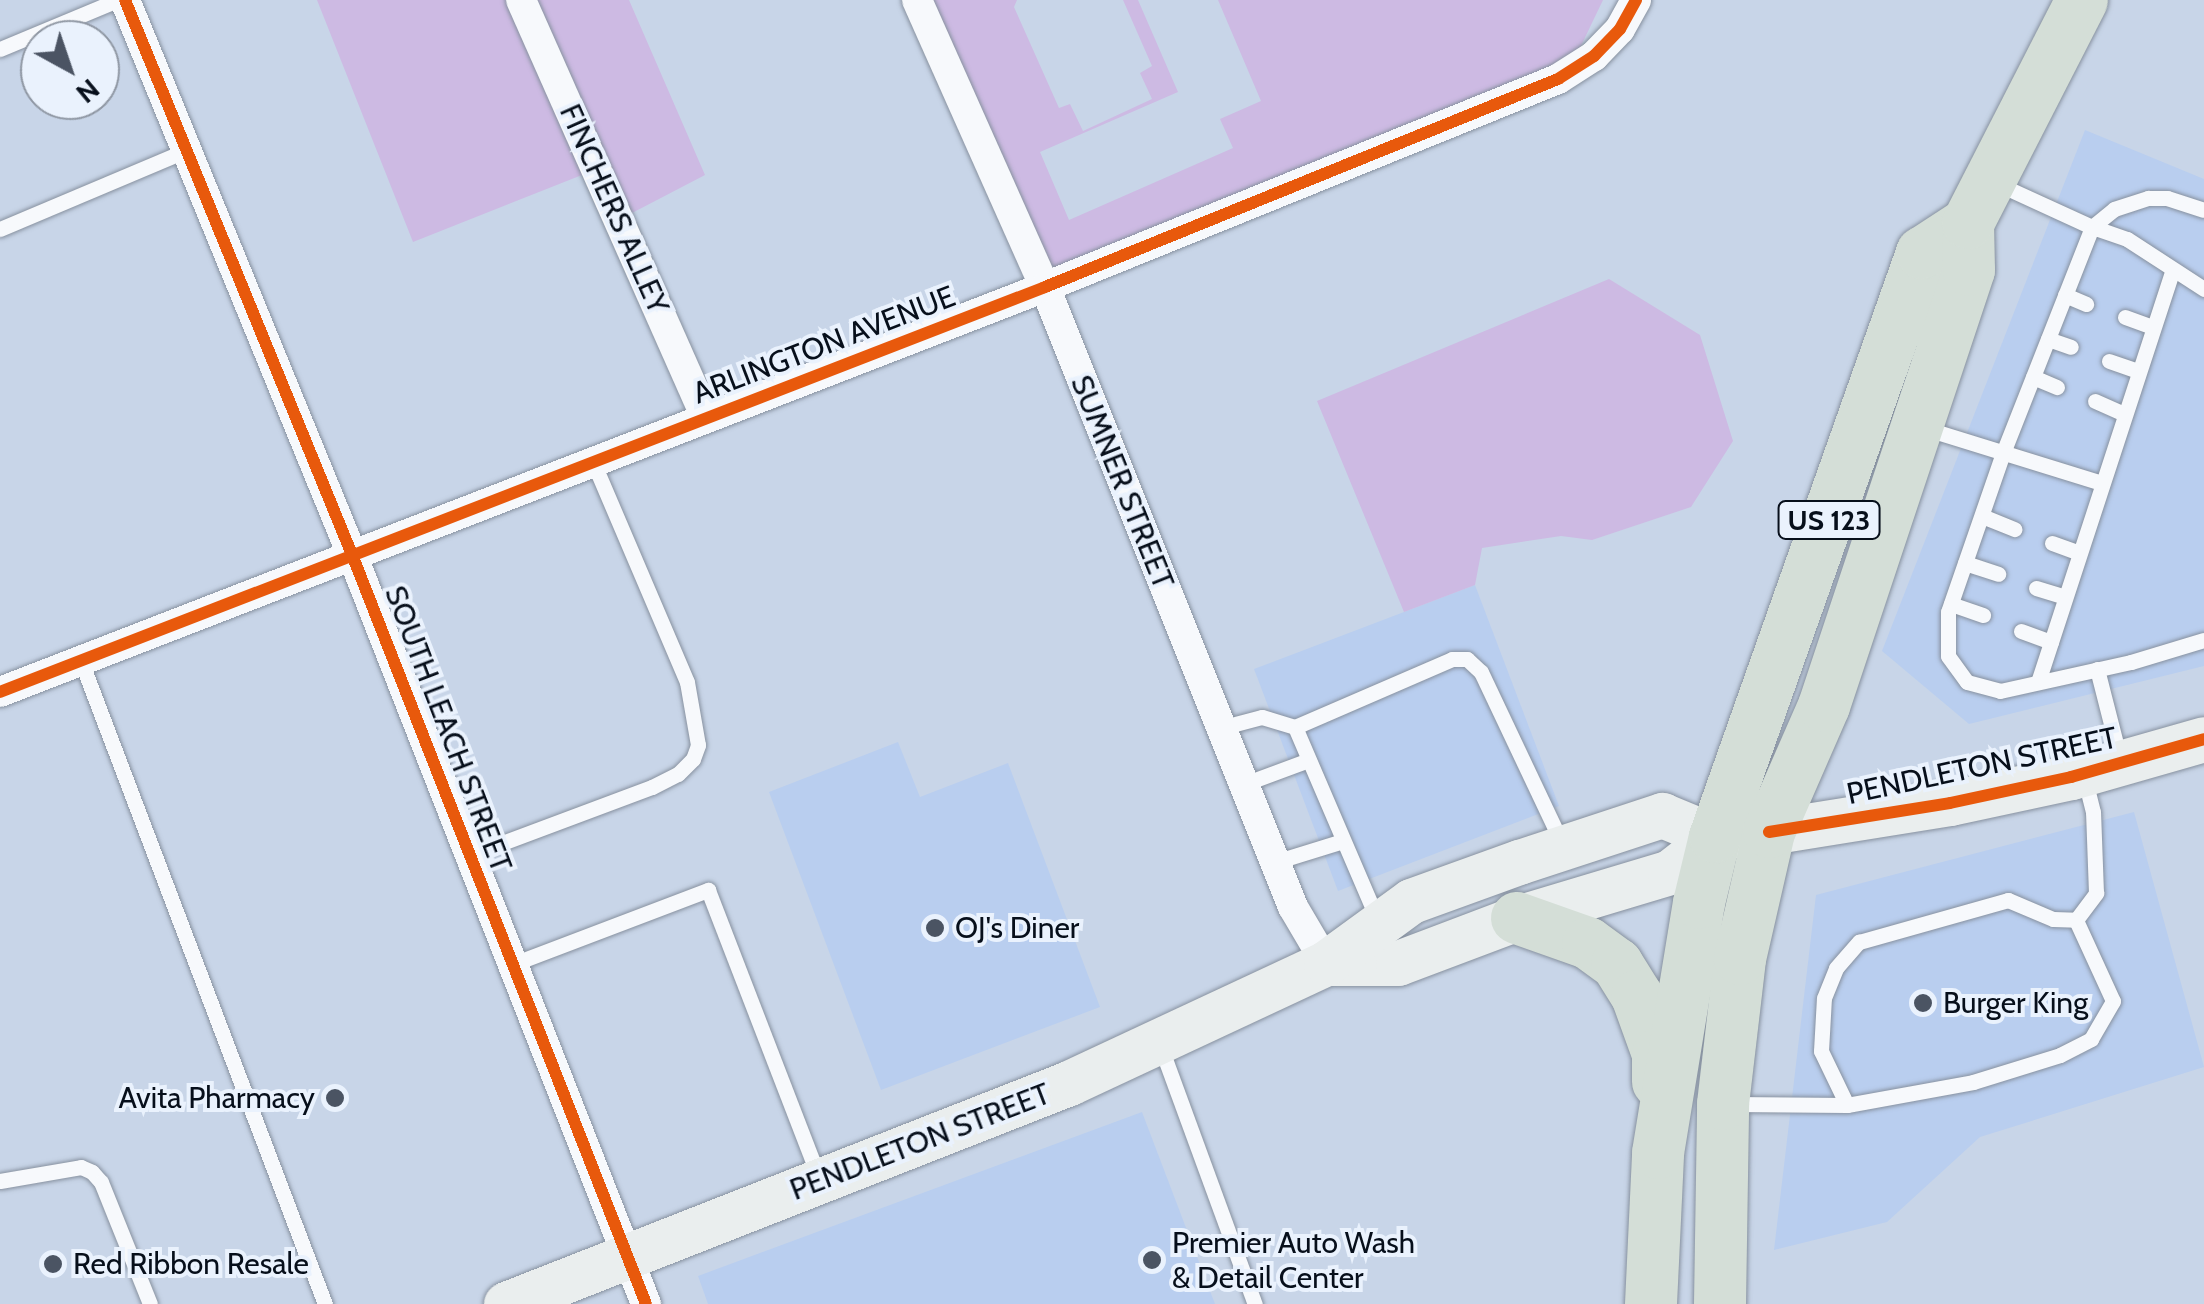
<!DOCTYPE html>
<style>
body{margin:0}
#map{position:relative;width:2204px;height:1304px;overflow:hidden;background:#c8d5e8;font-family:Cabin,sans-serif}
div>[style]{position:absolute}
.built>*{inset:0;background:#b9ceef}
.green>*{inset:0;background:#cdbae3}
.roads{filter:drop-shadow(0 0 2px #87919f) drop-shadow(0 0 2px #87919f)}
.service>*{height:15px;margin:-7.5px;padding:0 7.5px;transform-origin:7.5px;border-radius:7.5px;background:#f7f9fc}
.minor>*{height:30px;margin:-15px;padding:0 15px;transform-origin:15px;border-radius:15px;background:#f7f9fc}
.secondary>*{height:45px;margin:-22.5px;padding:0 22.5px;transform-origin:22.5px;border-radius:22.5px;background:#eaeeee}
.trunk>*{height:52px;margin:-26px;padding:0 26px;transform-origin:26px;border-radius:26px;background:#d4ded7}
.cycleway>*{height:12px;margin:-6px;padding:0 6px;transform-origin:6px;border-radius:6px;background:#e8590c}
.dots>*{width:28px;height:28px;translate:-50% -50%;box-sizing:border-box;border:5px solid #eaf2fd;border-radius:50%}
span{translate:-50% -50%;white-space:nowrap;text-align:center;line-height:1.15;-webkit-text-stroke:8px #eaf2fd;paint-order:stroke}
.shield-label span{padding:2px 8px;background:#eaf2fd;border:2px solid;border-radius:8px;-webkit-text-stroke-width:0}
.shield-label{font-size:28px;color:#070f1b;font-weight:700}
.street-label{font-size:30px;color:#070f1b}
.poi-label{font-size:30px;color:#070f1b}
.left{translate:0 -50%;text-align:left}
.right{translate:-100% -50%;text-align:right}
.north{position:absolute;left:20px;top:20px;width:100px;height:100px;box-sizing:border-box;background:#eaf2fd;border:2px solid #8f97a3;border-radius:50%;rotate:140deg;font-size:28px;font-weight:700;line-height:40px;text-align:center;color:#070f1b}
.north::after{content:'';display:block;margin:auto;width:35px;height:45px;background:#4b5463;clip-path:polygon(50% 0,100% 100%,50% 72%,0 100%)}
</style>
<div id="map">
<div class="built">
<i style="clip-path:polygon(2085px 130px,2204px 179px,2204px 666px,1969px 724px,1882px 651px)"></i>
<i style="clip-path:polygon(1475px 585px,1559px 806px,1338px 891px,1254px 669px)"></i>
<i style="clip-path:polygon(898px 742px,920px 797px,1008px 763px,1100px 1007px,881px 1090px,769px 792px)"></i>
<i style="clip-path:polygon(2134px 812px,2204px 1067px,1980px 1137px,1887px 1222px,1774px 1250px,1816px 895px)"></i>
<i style="clip-path:polygon(1142px 1112px,1215px 1304px,708px 1304px,698px 1276px)"></i>
</div>
<div class="green">
<i style="clip-path:polygon(317px 0,629px 0,705px 175px,609px 225px,587px 173px,413px 242px)"></i>
<i style="clip-path:polygon(912px 0,1017px 0,1014px 7px,1059px 108px,1070px 104px,1083px 131px,1152px 99px,1140px 73px,1152px 66px,1123px 0,1138px 0,1178px 92px,1040px 152px,1069px 220px,1233px 148px,1220px 119px,1261px 101px,1218px 0,1603px 0,1567px 75px,1028px 284px)"></i>
<i style="clip-path:polygon(1609px 279px,1700px 335px,1733px 441px,1691px 507px,1592px 540px,1561px 536px,1482px 548px,1475px 585px,1404px 612px,1317px 401px)"></i>
</div>
<div class="roads">
<div class="service">
<i style="left:0;top:49px;width:128px;rotate:-22.6deg"></i>
<i style="left:1998px;top:184px;width:103px;rotate:24.6deg"></i>
<i style="left:2092px;top:227px;width:28px;rotate:-39deg"></i>
<i style="left:2114px;top:209px;width:36px;rotate:-18deg"></i>
<i style="left:2148px;top:198px;width:19px"></i>
<i style="left:2167px;top:198px;width:38px;rotate:18deg"></i>
<i style="left:0;top:229px;width:203px;rotate:-22.9deg"></i>
<i style="left:2204px;top:289px;width:92px;rotate:-147deg"></i>
<i style="left:2127px;top:239px;width:37px;rotate:-161deg"></i>
<i style="left:2092px;top:227px;width:240px;rotate:111.5deg"></i>
<i style="left:2004px;top:450px;width:171px;rotate:109.1deg"></i>
<i style="left:1948px;top:612px;width:44px;rotate:90deg"></i>
<i style="left:1948px;top:656px;width:32px;rotate:54deg"></i>
<i style="left:1967px;top:682px;width:34px;rotate:15deg"></i>
<i style="left:2000px;top:691px;width:134px;rotate:-12.5deg"></i>
<i style="left:2131px;top:662px;width:76px;rotate:-16.8deg"></i>
<i style="left:2065px;top:295px;width:23px;rotate:23deg"></i>
<i style="left:2125px;top:317px;width:30px;rotate:20deg"></i>
<i style="left:2048px;top:339px;width:24px;rotate:19deg"></i>
<i style="left:2109px;top:361px;width:31px;rotate:19deg"></i>
<i style="left:2033px;top:377px;width:26px;rotate:23deg"></i>
<i style="left:2095px;top:401px;width:32px;rotate:24deg"></i>
<i style="left:1924px;top:428px;width:186px;rotate:17.2deg"></i>
<i style="left:1982px;top:516px;width:35px;rotate:22deg"></i>
<i style="left:2052px;top:543px;width:29px;rotate:20deg"></i>
<i style="left:1965px;top:563px;width:35px;rotate:18deg"></i>
<i style="left:2036px;top:588px;width:30px;rotate:17deg"></i>
<i style="left:1951px;top:604px;width:34px;rotate:19deg"></i>
<i style="left:2021px;top:631px;width:32px;rotate:20deg"></i>
<i style="left:81px;top:661px;width:688px;rotate:69.22deg"></i>
<i style="left:2097px;top:669px;width:93px;rotate:75.7deg"></i>
<i style="left:2038px;top:682px;width:432px;rotate:-71.9deg"></i>
<i style="left:1295px;top:727px;width:211px;rotate:66.8deg"></i>
<i style="left:1220px;top:728px;width:43px;rotate:-14.7deg"></i>
<i style="left:1262px;top:717px;width:34px;rotate:17deg"></i>
<i style="left:1295px;top:727px;width:171px;rotate:-23.4deg"></i>
<i style="left:1452px;top:659px;width:15px"></i>
<i style="left:1467px;top:659px;width:19px;rotate:43deg"></i>
<i style="left:1481px;top:672px;width:189px;rotate:64.7deg"></i>
<i style="left:1244px;top:784px;width:69px;rotate:-20.3deg"></i>
<i style="left:470px;top:855px;width:194px;rotate:-20.5deg"></i>
<i style="left:652px;top:787px;width:29px;rotate:-27deg"></i>
<i style="left:678px;top:774px;width:21px;rotate:-45deg"></i>
<i style="left:693px;top:759px;width:15px;rotate:-70deg"></i>
<i style="left:698px;top:745px;width:64px;rotate:-99.9deg"></i>
<i style="left:687px;top:682px;width:239px;rotate:-113.1deg"></i>
<i style="left:1275px;top:862px;width:71px;rotate:-17.2deg"></i>
<i style="left:2076px;top:920px;width:34px;rotate:-53deg"></i>
<i style="left:2096px;top:893px;width:81px;rotate:-92.1deg"></i>
<i style="left:2093px;top:812px;width:36px;rotate:-104deg"></i>
<i style="left:513px;top:964px;width:209px;rotate:-20.8deg"></i>
<i style="left:708px;top:890px;width:309px;rotate:68.9deg"></i>
<i style="left:1160px;top:1045px;width:276px;rotate:69.9deg"></i>
<i style="left:1733px;top:1104px;width:114px;rotate:0.5deg"></i>
<i style="left:1847px;top:1105px;width:128px;rotate:-10.3deg"></i>
<i style="left:1973px;top:1082px;width:91px;rotate:-17.2deg"></i>
<i style="left:2060px;top:1055px;width:35px;rotate:-27deg"></i>
<i style="left:2091px;top:1039px;width:44px;rotate:-59.9deg"></i>
<i style="left:2113px;top:1001px;width:89px;rotate:-114.6deg"></i>
<i style="left:1847px;top:1105px;width:60px;rotate:-115.7deg"></i>
<i style="left:1821px;top:1051px;width:53px;rotate:-86.8deg"></i>
<i style="left:1824px;top:998px;width:32px;rotate:-68deg"></i>
<i style="left:1836px;top:968px;width:35px;rotate:-49deg"></i>
<i style="left:1859px;top:942px;width:155px;rotate:-15.7deg"></i>
<i style="left:2008px;top:900px;width:49px;rotate:22.9deg"></i>
<i style="left:2053px;top:919px;width:23px;rotate:2deg"></i>
<i style="left:0;top:1181px;width:82px;rotate:-9.8deg"></i>
<i style="left:81px;top:1167px;width:12px;rotate:24deg"></i>
<i style="left:92px;top:1172px;width:13px;rotate:48deg"></i>
<i style="left:101px;top:1182px;width:131px;rotate:68.1deg"></i>
</div>
<div class="minor">
<i style="left:125px;top:0;width:602px;rotate:67.74deg"></i>
<i style="left:353px;top:557px;width:802px;rotate:68.58deg"></i>
<i style="left:521px;top:0;width:456px;rotate:66.1deg"></i>
<i style="left:917px;top:0;width:314px;rotate:66deg"></i>
<i style="left:1045px;top:287px;width:668px;rotate:68.2deg"></i>
<i style="left:1293px;top:907px;width:65px;rotate:59.5deg"></i>
<i style="left:0;top:692px;width:1121px;rotate:-21.18deg"></i>
<i style="left:1045px;top:287px;width:554px;rotate:-22.07deg"></i>
<i style="left:1558px;top:79px;width:43px;rotate:-32.6deg"></i>
<i style="left:1594px;top:56px;width:37px;rotate:-46deg"></i>
<i style="left:1620px;top:29px;width:33px;rotate:-61deg"></i>
</div>
<div class="secondary">
<i style="left:1326px;top:963px;width:72px"></i>
<i style="left:1398px;top:963px;width:127px;rotate:-20.7deg"></i>
<i style="left:1517px;top:918px;width:160px;rotate:-16.7deg"></i>
<i style="left:1670px;top:872px;width:57px;rotate:-37.9deg"></i>
<i style="left:506px;top:1304px;width:605px;rotate:-21.43deg"></i>
<i style="left:1069px;top:1083px;width:284px;rotate:-25deg"></i>
<i style="left:1326px;top:963px;width:105px;rotate:-36.1deg"></i>
<i style="left:1411px;top:901px;width:115px;rotate:-19.9deg"></i>
<i style="left:1519px;top:862px;width:151px;rotate:-18.2deg"></i>
<i style="left:1662px;top:815px;width:57px;rotate:22.5deg"></i>
<i style="left:1715px;top:837px;width:54px;rotate:-5.3deg"></i>
<i style="left:1769px;top:832px;width:183px;rotate:-9.1deg"></i>
<i style="left:1950px;top:803px;width:124px;rotate:-12.1deg"></i>
<i style="left:2071px;top:777px;width:138px;rotate:-15.9deg"></i>
</div>
<div class="trunk">
<i style="left:1517px;top:918px;width:75px;rotate:19.4deg"></i>
<i style="left:1588px;top:943px;width:36px;rotate:36deg"></i>
<i style="left:1617px;top:964px;width:38px;rotate:58deg"></i>
<i style="left:1637px;top:996px;width:62px;rotate:70.1deg"></i>
<i style="left:1658px;top:1054px;width:28px;rotate:90deg"></i>
<i style="left:1651px;top:1304px;width:151px;rotate:-87.3deg"></i>
<i style="left:1658px;top:1153px;width:253px;rotate:-80.7deg"></i>
<i style="left:1699px;top:903px;width:68px;rotate:-76.4deg"></i>
<i style="left:1715px;top:837px;width:620px;rotate:-70.48deg"></i>
<i style="left:1922px;top:253px;width:55px;rotate:-33.1deg"></i>
<i style="left:1720px;top:1304px;width:200px;rotate:-89.1deg"></i>
<i style="left:1723px;top:1104px;width:146px;rotate:-83.3deg"></i>
<i style="left:1740px;top:959px;width:130px;rotate:-77.1deg"></i>
<i style="left:1769px;top:832px;width:137px;rotate:-66.4deg"></i>
<i style="left:1824px;top:706px;width:459px;rotate:-71.6deg"></i>
<i style="left:1969px;top:270px;width:47px;rotate:-91.2deg"></i>
<i style="left:1968px;top:223px;width:250px;rotate:-62.9deg"></i>
</div>
</div>
<div class="cycleway">
<i style="left:125px;top:0;width:602px;rotate:67.74deg"></i>
<i style="left:353px;top:557px;width:802px;rotate:68.58deg"></i>
<i style="left:0;top:692px;width:1121px;rotate:-21.18deg"></i>
<i style="left:1045px;top:287px;width:554px;rotate:-22.07deg"></i>
<i style="left:1558px;top:79px;width:43px;rotate:-32.6deg"></i>
<i style="left:1594px;top:56px;width:37px;rotate:-46deg"></i>
<i style="left:1620px;top:29px;width:33px;rotate:-61deg"></i>
<i style="left:1769px;top:832px;width:183px;rotate:-9.1deg"></i>
<i style="left:1950px;top:803px;width:124px;rotate:-12.1deg"></i>
<i style="left:2071px;top:777px;width:138px;rotate:-15.9deg"></i>
</div>
<div class="dots">
<i style="left:935px;top:928px;background:#4b5463"></i>
<i style="left:1923px;top:1003px;background:#4b5463"></i>
<i style="left:335px;top:1098px;background:#4b5463"></i>
<i style="left:1152px;top:1260px;background:#4b5463"></i>
<i style="left:53px;top:1264px;background:#4b5463"></i>
</div>
<div class="shield-label">
<span style="left:1829px;top:520px">US 123</span>
</div>
<div class="street-label">
<span style="left:614px;top:209px;rotate:66deg">FINCHERS ALLEY</span>
<span style="left:824px;top:345px;rotate:-21deg">ARLINGTON AVENUE</span>
<span style="left:1122px;top:482px;rotate:68deg">SUMNER STREET</span>
<span style="left:448px;top:729px;rotate:69deg">SOUTH LEACH STREET</span>
<span style="left:1982px;top:766px;rotate:-12deg">PENDLETON STREET</span>
<span style="left:920px;top:1142px;rotate:-21deg">PENDLETON STREET</span>
</div>
<div class="poi-label">
<span class="left" style="left:955px;top:928px">OJ's Diner</span>
<span class="left" style="left:1943px;top:1003px">Burger King</span>
<span class="right" style="left:315px;top:1098px">Avita Pharmacy</span>
<span class="left" style="left:1172px;top:1260px">Premier Auto Wash<br>&amp; Detail Center</span>
<span class="left" style="left:73px;top:1264px">Red Ribbon Resale</span>
</div>
<div class="north">N</div>
</div>
